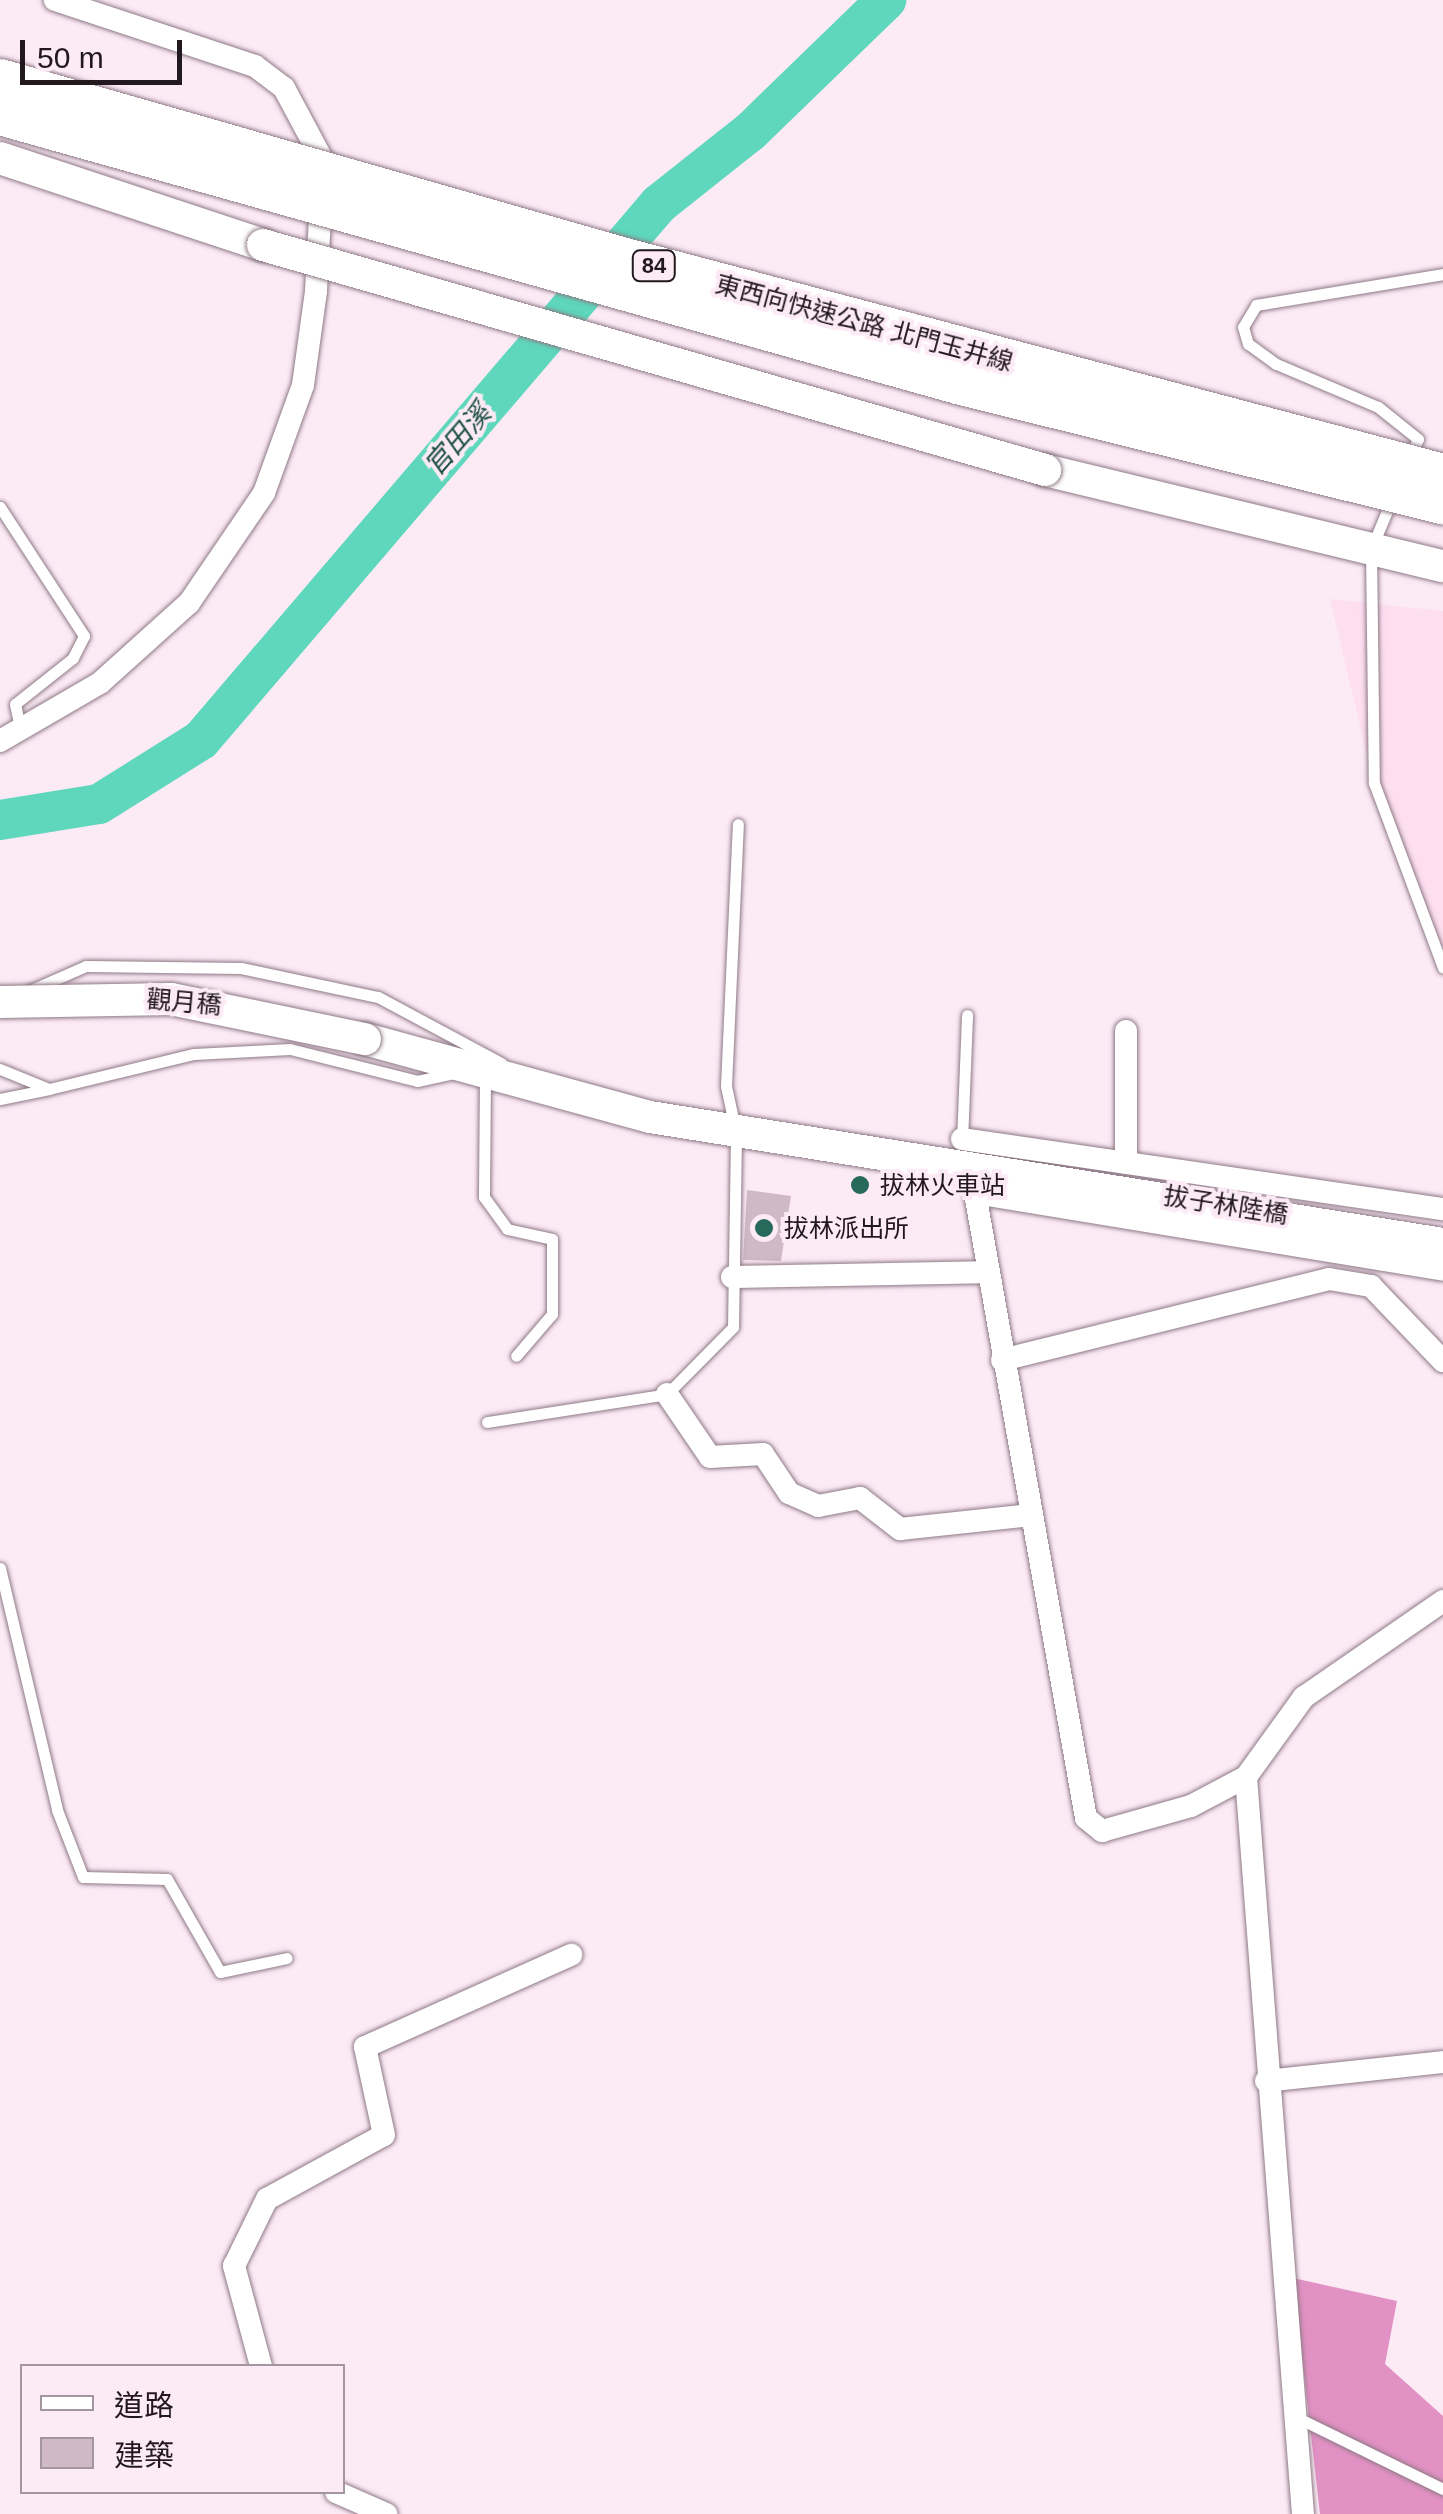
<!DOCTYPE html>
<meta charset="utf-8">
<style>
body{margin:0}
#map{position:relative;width:1443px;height:2514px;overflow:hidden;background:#fceaf5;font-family:Arial,"Noto Sans TC",sans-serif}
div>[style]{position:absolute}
.built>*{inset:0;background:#fddff0}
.forest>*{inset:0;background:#e191c3}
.river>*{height:40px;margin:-20px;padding:0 20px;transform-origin:20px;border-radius:20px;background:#5ed7bc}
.building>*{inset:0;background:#cfb9c6}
.roads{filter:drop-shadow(0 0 2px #8e7a86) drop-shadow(0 0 2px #8e7a86)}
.service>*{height:11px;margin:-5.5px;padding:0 5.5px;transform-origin:5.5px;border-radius:5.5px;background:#fff}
.minor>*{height:22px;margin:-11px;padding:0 11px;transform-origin:11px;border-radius:11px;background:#fff}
.secondary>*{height:32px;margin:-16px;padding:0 16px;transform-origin:16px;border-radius:16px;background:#fff}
.bridges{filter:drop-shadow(0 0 2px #8e7a86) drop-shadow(0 0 2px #8e7a86)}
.secondary-bridge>*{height:32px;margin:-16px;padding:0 16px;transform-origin:16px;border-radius:16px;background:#fff}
.trunk-bridge>*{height:40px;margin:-20px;padding:0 20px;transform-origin:20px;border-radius:20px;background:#fff}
.dots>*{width:28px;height:28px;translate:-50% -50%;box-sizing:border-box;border:5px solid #fceaf5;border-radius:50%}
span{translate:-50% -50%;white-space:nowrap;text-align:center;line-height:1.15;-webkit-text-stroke:8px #fceaf5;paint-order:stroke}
.shield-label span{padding:2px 8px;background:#fceaf5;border:2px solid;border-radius:8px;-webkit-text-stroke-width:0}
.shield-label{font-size:22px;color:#21191e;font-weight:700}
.street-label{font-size:25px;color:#21191e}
.poi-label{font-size:25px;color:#21191e}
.left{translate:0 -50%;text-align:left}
.water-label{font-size:28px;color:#1b4f43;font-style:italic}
.legend{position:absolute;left:20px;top:2364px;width:325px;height:130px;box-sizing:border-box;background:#fceaf5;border:2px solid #a4969f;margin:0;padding:12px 18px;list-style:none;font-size:30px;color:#21191e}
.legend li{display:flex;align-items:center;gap:20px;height:50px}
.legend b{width:50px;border:2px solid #a4969f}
.scale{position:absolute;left:20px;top:40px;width:162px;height:45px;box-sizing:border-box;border:5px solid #21191e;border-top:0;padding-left:12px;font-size:30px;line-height:35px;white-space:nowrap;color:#21191e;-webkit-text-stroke:8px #fceaf5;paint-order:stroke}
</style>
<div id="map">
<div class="built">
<i style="clip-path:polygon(1330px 599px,1443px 611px,1443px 947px,1381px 814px)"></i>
</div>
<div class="forest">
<i style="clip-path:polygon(1293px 2278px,1397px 2301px,1385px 2364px,1443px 2416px,1443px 2514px,1320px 2514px)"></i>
</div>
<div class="river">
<i style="left:0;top:820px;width:100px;rotate:-9.2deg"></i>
<i style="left:99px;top:804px;width:120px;rotate:-32.1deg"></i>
<i style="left:201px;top:740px;width:705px;rotate:-49.49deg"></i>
<i style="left:659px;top:204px;width:116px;rotate:-38.4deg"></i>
<i style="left:750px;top:132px;width:190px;rotate:-44.1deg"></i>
</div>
<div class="building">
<i style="clip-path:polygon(747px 1190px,791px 1196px,781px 1261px,743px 1260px)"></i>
</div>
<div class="roads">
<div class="service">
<i style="left:1409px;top:459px;width:22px;rotate:-66deg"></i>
<i style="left:1418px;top:439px;width:51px;rotate:-141.3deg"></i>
<i style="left:1378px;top:407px;width:111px;rotate:-157.1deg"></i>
<i style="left:1276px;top:364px;width:34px;rotate:-144deg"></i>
<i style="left:1248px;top:344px;width:18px;rotate:-106deg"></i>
<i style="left:1243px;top:327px;width:26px;rotate:-59deg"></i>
<i style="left:1256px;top:305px;width:190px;rotate:-9.4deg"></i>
<i style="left:1392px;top:499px;width:54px;rotate:112.8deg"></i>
<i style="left:1371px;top:549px;width:234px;rotate:89.3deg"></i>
<i style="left:1374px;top:783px;width:197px;rotate:69.5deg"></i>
<i style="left:0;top:507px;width:154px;rotate:56.9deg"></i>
<i style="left:84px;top:636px;width:25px;rotate:117deg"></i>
<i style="left:73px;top:658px;width:74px;rotate:141.6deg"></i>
<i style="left:15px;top:704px;width:25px;rotate:78deg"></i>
<i style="left:29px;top:991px;width:62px;rotate:-23.7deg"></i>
<i style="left:86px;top:966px;width:155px;rotate:0.7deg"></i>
<i style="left:241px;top:968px;width:140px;rotate:12deg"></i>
<i style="left:378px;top:997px;width:140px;rotate:28.2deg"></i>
<i style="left:0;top:1069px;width:53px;rotate:22.2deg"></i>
<i style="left:49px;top:1089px;width:149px;rotate:-13.6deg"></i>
<i style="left:194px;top:1054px;width:96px;rotate:-3deg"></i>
<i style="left:290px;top:1049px;width:131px;rotate:14.1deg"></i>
<i style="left:417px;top:1081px;width:35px;rotate:-12deg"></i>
<i style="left:485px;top:1077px;width:120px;rotate:90.5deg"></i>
<i style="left:484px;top:1197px;width:39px;rotate:54deg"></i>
<i style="left:507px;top:1229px;width:46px;rotate:12.5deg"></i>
<i style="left:552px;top:1239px;width:75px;rotate:90deg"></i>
<i style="left:552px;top:1314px;width:55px;rotate:130.6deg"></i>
<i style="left:0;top:1099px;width:50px;rotate:-11.5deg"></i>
<i style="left:962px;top:1141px;width:126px;rotate:-87.7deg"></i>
<i style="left:487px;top:1422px;width:182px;rotate:-8.8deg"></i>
<i style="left:667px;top:1394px;width:94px;rotate:-45.4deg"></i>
<i style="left:733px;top:1327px;width:194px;rotate:-89.1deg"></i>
<i style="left:736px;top:1133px;width:48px;rotate:-102deg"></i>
<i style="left:726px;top:1086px;width:262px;rotate:-87.4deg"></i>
<i style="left:0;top:1568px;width:249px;rotate:76.7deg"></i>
<i style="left:57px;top:1810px;width:72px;rotate:68.8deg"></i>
<i style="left:83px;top:1877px;width:84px;rotate:1.4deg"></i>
<i style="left:167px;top:1879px;width:107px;rotate:60.3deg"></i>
<i style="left:220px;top:1972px;width:68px;rotate:-11.8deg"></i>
<i style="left:1294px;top:2416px;width:166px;rotate:26.1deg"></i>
</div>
<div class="minor">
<i style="left:0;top:741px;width:116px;rotate:-30.1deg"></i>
<i style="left:100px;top:683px;width:120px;rotate:-42deg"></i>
<i style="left:189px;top:603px;width:133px;rotate:-55.7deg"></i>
<i style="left:264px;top:493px;width:115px;rotate:-70.1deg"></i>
<i style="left:303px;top:385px;width:95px;rotate:-82.1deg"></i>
<i style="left:316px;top:291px;width:130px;rotate:-86.9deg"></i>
<i style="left:323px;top:161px;width:83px;rotate:-118.1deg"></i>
<i style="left:284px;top:88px;width:36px;rotate:-143deg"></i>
<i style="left:255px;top:66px;width:211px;rotate:-161.7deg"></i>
<i style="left:1126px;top:1031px;width:132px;rotate:90deg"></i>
<i style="left:962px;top:1139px;width:486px;rotate:8.3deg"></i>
<i style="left:970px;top:1165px;width:663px;rotate:79.93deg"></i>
<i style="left:1086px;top:1818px;width:21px;rotate:39deg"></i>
<i style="left:1102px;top:1831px;width:92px;rotate:-15.7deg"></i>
<i style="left:1191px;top:1806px;width:62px;rotate:-27.8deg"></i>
<i style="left:1246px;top:1777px;width:99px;rotate:-54.1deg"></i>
<i style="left:1304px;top:1697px;width:169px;rotate:-34.6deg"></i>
<i style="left:975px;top:1193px;width:474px;rotate:9.3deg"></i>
<i style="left:732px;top:1277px;width:252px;rotate:-1.1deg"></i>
<i style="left:1002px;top:1360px;width:337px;rotate:-13.9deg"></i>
<i style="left:1329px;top:1279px;width:43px;rotate:9.5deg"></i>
<i style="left:1371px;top:1286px;width:104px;rotate:46.2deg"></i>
<i style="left:667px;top:1394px;width:76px;rotate:55.7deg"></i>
<i style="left:710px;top:1457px;width:53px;rotate:-3.2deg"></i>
<i style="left:763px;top:1454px;width:47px;rotate:56.3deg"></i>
<i style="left:789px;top:1493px;width:32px;rotate:24deg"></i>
<i style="left:818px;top:1506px;width:43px;rotate:-10.8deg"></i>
<i style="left:860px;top:1498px;width:51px;rotate:37.8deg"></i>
<i style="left:900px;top:1529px;width:132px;rotate:-6.1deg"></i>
<i style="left:1246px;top:1777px;width:739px;rotate:85.58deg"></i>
<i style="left:1266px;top:2081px;width:178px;rotate:-6.1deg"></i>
<i style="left:261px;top:2366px;width:104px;rotate:-105.1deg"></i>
<i style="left:234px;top:2266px;width:75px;rotate:-63.8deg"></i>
<i style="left:267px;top:2199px;width:133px;rotate:-28.7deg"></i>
<i style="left:384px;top:2135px;width:90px;rotate:-102.2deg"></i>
<i style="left:365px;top:2047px;width:226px;rotate:-24.1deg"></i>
<i style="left:336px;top:2492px;width:55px;rotate:23.7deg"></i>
</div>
<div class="secondary">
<i style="left:0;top:158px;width:277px;rotate:18.3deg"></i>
<i style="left:1045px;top:470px;width:409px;rotate:13.6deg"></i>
<i style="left:365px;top:1039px;width:295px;rotate:15.3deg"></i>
<i style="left:650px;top:1117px;width:803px;rotate:9.1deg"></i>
</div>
</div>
<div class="bridges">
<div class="secondary-bridge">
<i style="left:263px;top:245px;width:814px;rotate:16.05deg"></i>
<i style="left:0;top:1002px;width:171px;rotate:-1deg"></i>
<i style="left:171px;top:999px;width:198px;rotate:11.7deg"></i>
</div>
<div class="trunk-bridge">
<i style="left:0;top:79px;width:650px;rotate:15.98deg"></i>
<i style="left:625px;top:258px;width:846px;rotate:14.79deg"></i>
<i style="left:0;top:115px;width:998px;rotate:15.69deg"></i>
<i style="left:961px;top:385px;width:496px;rotate:13.9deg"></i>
</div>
</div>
<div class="dots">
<i style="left:860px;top:1185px;background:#276a5c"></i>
<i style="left:764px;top:1228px;background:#276a5c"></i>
</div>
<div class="shield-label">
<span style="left:654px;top:266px">84</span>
</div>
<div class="street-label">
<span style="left:864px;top:323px;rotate:15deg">東西向快速公路 北門玉井線</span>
<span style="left:184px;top:1002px;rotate:5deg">觀月穚</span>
<span style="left:1226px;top:1205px;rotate:9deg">拔子林陸橋</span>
</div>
<div class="poi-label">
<span class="left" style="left:880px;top:1185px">拔林火車站</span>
<span class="left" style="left:784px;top:1228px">拔林派出所</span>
</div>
<div class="water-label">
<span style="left:458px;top:440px;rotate:-49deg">官田溪</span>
</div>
<ul class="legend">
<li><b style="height:12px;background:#fff"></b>道路</li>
<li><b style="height:28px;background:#cfb9c6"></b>建築</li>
</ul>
<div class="scale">50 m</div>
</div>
